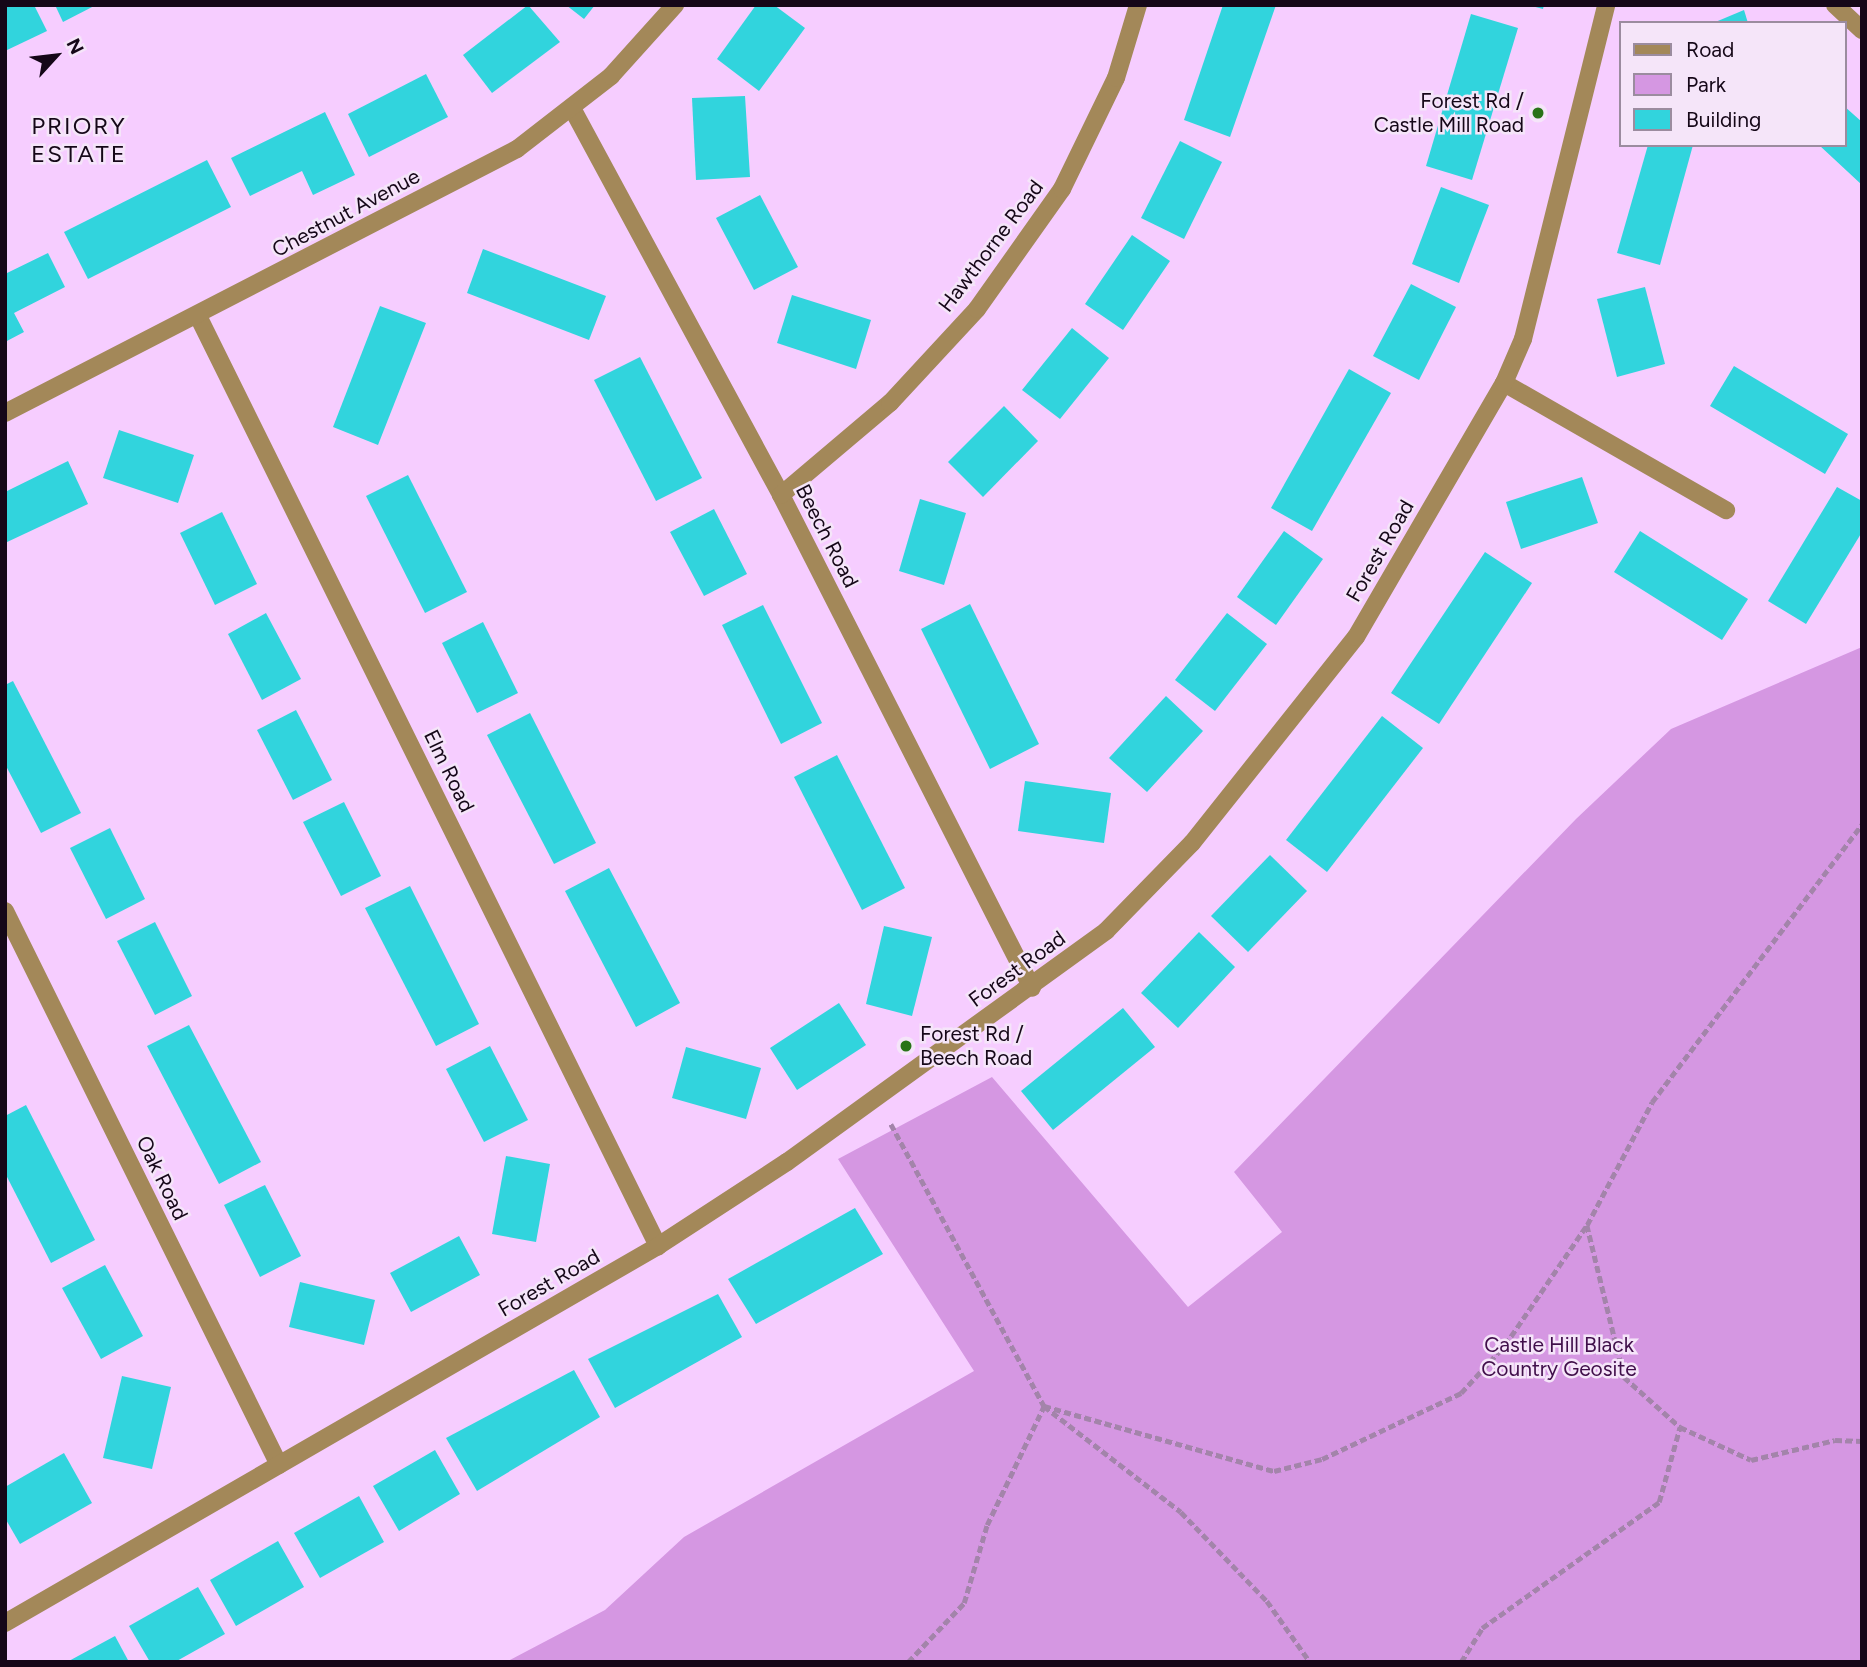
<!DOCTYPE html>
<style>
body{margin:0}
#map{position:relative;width:1867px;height:1667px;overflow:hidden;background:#f6cdff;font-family:Figtree,sans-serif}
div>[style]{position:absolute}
.green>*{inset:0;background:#d597e2}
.building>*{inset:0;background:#31d4dd}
.path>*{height:4.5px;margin-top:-2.25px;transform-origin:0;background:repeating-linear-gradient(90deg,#a384aa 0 7px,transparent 0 10.5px)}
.minor>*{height:18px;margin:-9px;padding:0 9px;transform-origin:9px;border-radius:9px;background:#a38859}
.dots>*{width:19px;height:19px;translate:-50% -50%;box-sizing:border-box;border:4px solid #f5e5f9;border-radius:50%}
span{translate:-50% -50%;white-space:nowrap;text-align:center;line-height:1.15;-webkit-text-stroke:5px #f5e5f9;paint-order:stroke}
.poi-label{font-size:21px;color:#150718}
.right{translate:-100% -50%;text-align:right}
.left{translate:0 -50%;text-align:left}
.street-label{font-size:21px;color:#150718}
.park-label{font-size:21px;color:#400e4a}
.quarter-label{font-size:24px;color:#150718;letter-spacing:2px}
.frame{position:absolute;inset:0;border:7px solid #150718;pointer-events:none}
.legend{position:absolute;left:1619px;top:21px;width:228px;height:126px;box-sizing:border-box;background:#f5e5f9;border:2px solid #9b8c9f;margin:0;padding:9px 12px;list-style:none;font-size:21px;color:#150718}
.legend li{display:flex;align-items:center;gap:14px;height:35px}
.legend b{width:35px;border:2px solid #9b8c9f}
.north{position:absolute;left:21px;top:21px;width:70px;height:70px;-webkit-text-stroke:5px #f5e5f9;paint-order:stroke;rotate:63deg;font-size:19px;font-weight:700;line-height:28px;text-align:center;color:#150718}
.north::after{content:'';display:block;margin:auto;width:24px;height:32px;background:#150718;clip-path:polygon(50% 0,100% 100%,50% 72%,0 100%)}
</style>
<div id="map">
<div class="green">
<i style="clip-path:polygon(1862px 647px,1862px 1662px,506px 1662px,605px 1610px,684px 1537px,974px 1371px,838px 1159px,992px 1077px,1188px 1307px,1282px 1232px,1234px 1172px,1576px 819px,1671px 729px)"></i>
</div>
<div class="building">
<i style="clip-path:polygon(5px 5px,34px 5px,47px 31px,5px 51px)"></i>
<i style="clip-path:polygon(55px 5px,96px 5px,63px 22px)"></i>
<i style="clip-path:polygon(528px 5px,560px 42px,492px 93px,463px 55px)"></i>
<i style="clip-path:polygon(566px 5px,595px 5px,584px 19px)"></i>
<i style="clip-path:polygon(756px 5px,774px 5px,805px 28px,759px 91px,717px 59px)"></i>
<i style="clip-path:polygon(1223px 5px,1276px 5px,1230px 137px,1184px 120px)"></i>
<i style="clip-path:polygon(1528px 5px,1544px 5px,1543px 9px)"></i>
<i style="clip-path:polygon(1744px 10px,1748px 23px,1713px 23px)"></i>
<i style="clip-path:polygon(1471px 14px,1518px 28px,1472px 180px,1426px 166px)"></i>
<i style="clip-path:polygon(426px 74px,448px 117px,369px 157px,348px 114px)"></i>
<i style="clip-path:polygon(745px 96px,750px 177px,696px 180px,692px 98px)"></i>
<i style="clip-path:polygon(1844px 106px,1862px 122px,1862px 185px,1819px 145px,1844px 145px)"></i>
<i style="clip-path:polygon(325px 112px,355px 175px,313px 195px,302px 171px,250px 196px,231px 158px)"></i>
<i style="clip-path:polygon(1180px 141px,1222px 162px,1184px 239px,1141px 218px)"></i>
<i style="clip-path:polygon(1648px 145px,1693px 145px,1660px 265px,1617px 253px)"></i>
<i style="clip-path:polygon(207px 160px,231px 207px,88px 279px,64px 232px)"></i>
<i style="clip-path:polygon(1441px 187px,1489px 205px,1459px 283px,1412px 264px)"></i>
<i style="clip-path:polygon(760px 195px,798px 267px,754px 290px,716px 218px)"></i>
<i style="clip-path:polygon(1132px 235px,1170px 261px,1123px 330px,1085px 304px)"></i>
<i style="clip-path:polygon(483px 249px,606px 296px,589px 340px,467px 293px)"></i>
<i style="clip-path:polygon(48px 253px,65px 287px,14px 313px,24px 332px,5px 342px,5px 274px)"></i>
<i style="clip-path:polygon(1411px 284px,1456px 307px,1419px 380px,1373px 356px)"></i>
<i style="clip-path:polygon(1645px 287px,1665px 364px,1617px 377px,1597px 299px)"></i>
<i style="clip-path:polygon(792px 295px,871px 320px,856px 369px,777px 343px)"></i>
<i style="clip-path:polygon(380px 306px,426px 323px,378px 445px,333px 427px)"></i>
<i style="clip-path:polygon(1072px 328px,1109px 358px,1060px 419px,1022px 390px)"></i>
<i style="clip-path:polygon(640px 357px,702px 478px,656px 501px,594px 380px)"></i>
<i style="clip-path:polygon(1734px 366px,1848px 434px,1825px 474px,1710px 406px)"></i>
<i style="clip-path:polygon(1349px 369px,1391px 393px,1312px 531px,1271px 508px)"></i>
<i style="clip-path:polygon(1004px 406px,1038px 441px,983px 497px,948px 462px)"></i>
<i style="clip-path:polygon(119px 430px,194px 455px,178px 503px,103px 478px)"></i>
<i style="clip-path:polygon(68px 461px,88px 504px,5px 543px,5px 492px)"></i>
<i style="clip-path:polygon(408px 475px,467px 592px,425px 613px,366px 496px)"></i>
<i style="clip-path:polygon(1582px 477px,1598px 523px,1521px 549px,1506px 502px)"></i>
<i style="clip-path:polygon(1837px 487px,1862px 501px,1862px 532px,1806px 624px,1768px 601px)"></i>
<i style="clip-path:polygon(920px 499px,966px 513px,944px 585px,899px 571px)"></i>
<i style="clip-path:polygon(714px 509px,747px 574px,704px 596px,670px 532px)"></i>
<i style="clip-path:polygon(222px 512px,257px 584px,215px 605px,180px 533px)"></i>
<i style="clip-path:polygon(1284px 531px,1323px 559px,1276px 625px,1237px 597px)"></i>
<i style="clip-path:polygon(1640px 531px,1748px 599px,1722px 640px,1614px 572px)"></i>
<i style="clip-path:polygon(1485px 552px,1532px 583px,1439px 724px,1391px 693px)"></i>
<i style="clip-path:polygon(970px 604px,1039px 744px,990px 769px,921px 629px)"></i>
<i style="clip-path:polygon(763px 605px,822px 723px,781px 744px,722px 625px)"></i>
<i style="clip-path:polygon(266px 613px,301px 679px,262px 700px,228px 634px)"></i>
<i style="clip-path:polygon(1227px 613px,1267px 644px,1215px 711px,1175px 680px)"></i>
<i style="clip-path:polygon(483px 622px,518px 693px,477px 713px,442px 643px)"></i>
<i style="clip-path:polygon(13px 681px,81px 813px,41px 833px,5px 764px,5px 685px)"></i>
<i style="clip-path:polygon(1166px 696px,1203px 731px,1147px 792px,1109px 758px)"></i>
<i style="clip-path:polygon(296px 710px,332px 780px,293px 800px,257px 730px)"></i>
<i style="clip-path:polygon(530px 713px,596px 843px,554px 864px,487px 735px)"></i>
<i style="clip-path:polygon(1382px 716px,1423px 748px,1327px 872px,1286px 840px)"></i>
<i style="clip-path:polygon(837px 755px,905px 888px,862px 910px,794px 777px)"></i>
<i style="clip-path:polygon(1025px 781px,1111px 793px,1104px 843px,1018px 831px)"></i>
<i style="clip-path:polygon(344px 802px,381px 876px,341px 896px,303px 822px)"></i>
<i style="clip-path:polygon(110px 828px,145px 899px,106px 919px,70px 848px)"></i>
<i style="clip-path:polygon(1270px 855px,1307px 891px,1248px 952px,1211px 916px)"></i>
<i style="clip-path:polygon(609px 868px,680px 1003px,636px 1027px,565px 891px)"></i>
<i style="clip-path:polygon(410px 886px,479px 1024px,436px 1046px,365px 908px)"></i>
<i style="clip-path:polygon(155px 922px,192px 996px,155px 1015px,117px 941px)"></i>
<i style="clip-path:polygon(884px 926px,932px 937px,912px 1016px,866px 1004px)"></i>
<i style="clip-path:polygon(1199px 932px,1235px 967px,1178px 1028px,1141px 993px)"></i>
<i style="clip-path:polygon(839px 1003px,866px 1045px,797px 1090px,770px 1048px)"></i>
<i style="clip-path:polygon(1123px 1008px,1155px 1047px,1053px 1130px,1021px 1091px)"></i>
<i style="clip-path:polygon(189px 1025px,261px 1162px,219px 1184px,147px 1046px)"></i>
<i style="clip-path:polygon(490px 1046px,528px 1120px,484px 1142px,446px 1069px)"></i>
<i style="clip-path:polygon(686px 1047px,761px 1068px,746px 1119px,672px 1098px)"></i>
<i style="clip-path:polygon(26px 1105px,95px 1240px,51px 1263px,5px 1173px,5px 1116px)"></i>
<i style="clip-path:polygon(506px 1156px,550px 1164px,536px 1242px,492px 1234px)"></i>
<i style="clip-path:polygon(265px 1185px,301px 1256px,260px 1277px,224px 1205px)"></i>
<i style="clip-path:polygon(855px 1208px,883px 1254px,756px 1324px,728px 1279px)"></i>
<i style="clip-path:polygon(459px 1236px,480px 1275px,411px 1312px,390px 1273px)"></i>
<i style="clip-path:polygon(105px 1265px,143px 1336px,101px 1359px,62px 1288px)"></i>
<i style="clip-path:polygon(300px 1282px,375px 1300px,364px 1345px,289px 1327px)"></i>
<i style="clip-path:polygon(718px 1294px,742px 1337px,615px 1408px,588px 1359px)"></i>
<i style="clip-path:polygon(574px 1370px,600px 1417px,477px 1491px,446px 1438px)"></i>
<i style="clip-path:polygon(122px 1376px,171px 1387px,152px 1469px,103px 1458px)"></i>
<i style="clip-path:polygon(435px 1450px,460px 1494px,399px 1531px,373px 1486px)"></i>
<i style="clip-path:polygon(64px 1453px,92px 1503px,20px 1544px,5px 1518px,5px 1487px)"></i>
<i style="clip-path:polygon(359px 1496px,384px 1542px,320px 1578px,294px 1533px)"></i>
<i style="clip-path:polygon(278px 1541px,304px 1587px,236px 1626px,210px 1580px)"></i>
<i style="clip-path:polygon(198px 1587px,225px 1634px,175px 1662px,150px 1662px,129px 1626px)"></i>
<i style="clip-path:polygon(115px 1636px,129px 1662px,67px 1662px)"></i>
</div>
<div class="path">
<i style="left:891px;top:1124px;width:321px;rotate:61.5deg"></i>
<i style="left:1044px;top:1406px;width:239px;rotate:15.8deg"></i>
<i style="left:1274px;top:1471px;width:49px;rotate:-14deg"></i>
<i style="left:1322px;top:1459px;width:154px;rotate:-25.4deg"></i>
<i style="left:1461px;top:1393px;width:65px;rotate:-47.5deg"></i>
<i style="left:1505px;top:1345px;width:145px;rotate:-55.7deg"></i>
<i style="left:1587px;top:1225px;width:139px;rotate:-62.1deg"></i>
<i style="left:1652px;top:1102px;width:348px;rotate:-52.9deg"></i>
<i style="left:1587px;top:1225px;width:156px;rotate:76.3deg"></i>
<i style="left:1624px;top:1377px;width:75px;rotate:41.8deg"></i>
<i style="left:1680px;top:1427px;width:78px;rotate:24.9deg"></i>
<i style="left:1751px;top:1460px;width:86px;rotate:-13.4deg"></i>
<i style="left:1835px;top:1440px;width:27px;rotate:2deg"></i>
<i style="left:908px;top:1662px;width:81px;rotate:-46.5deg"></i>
<i style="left:964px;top:1603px;width:81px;rotate:-73.6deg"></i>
<i style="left:987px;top:1525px;width:132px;rotate:-64.4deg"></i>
<i style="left:1044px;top:1406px;width:173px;rotate:37.7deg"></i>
<i style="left:1181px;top:1512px;width:124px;rotate:46deg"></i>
<i style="left:1267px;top:1601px;width:75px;rotate:54.8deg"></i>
<i style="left:1461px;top:1662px;width:40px;rotate:-58deg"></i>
<i style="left:1482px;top:1628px;width:217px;rotate:-35.4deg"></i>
<i style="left:1659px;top:1502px;width:78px;rotate:-74.4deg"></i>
</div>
<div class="minor">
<i style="left:1835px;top:5px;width:37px;rotate:43deg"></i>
<i style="left:573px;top:110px;width:438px;rotate:61.6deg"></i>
<i style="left:781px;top:495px;width:553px;rotate:63.02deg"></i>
<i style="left:198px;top:316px;width:1038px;rotate:63.68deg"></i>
<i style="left:1504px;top:383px;width:256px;rotate:29.8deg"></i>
<i style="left:5px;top:413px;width:576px;rotate:-27.28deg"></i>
<i style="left:517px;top:149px;width:119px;rotate:-37.8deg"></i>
<i style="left:611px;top:76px;width:96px;rotate:-48deg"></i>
<i style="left:781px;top:495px;width:143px;rotate:-40.2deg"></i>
<i style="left:890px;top:403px;width:128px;rotate:-47.2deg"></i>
<i style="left:977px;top:309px;width:147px;rotate:-54.7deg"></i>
<i style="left:1062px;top:189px;width:123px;rotate:-64.1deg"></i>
<i style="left:1116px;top:78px;width:76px;rotate:-73.2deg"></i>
<i style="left:5px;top:911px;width:618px;rotate:63.68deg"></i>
<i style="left:5px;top:1623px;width:754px;rotate:-30deg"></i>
<i style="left:658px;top:1246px;width:154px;rotate:-33.1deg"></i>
<i style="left:787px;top:1162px;width:394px;rotate:-35.9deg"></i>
<i style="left:1106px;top:931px;width:123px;rotate:-45.7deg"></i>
<i style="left:1192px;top:843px;width:263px;rotate:-51.5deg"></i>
<i style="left:1356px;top:637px;width:294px;rotate:-59.8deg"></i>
<i style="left:1504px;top:383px;width:48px;rotate:-66.6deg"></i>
<i style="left:1523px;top:339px;width:344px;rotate:-76deg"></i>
</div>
<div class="dots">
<i style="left:1538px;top:113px;background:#287317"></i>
<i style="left:906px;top:1046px;background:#287317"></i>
</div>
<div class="poi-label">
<span class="right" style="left:1524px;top:113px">Forest Rd /<br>Castle Mill Road</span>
<span class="left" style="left:920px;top:1046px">Forest Rd /<br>Beech Road</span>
</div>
<div class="street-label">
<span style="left:346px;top:213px;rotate:-28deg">Chestnut Avenue</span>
<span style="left:991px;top:246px;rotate:-53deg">Hawthorne Road</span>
<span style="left:827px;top:536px;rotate:63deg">Beech Road</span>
<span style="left:1380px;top:551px;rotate:-60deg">Forest Road</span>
<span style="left:449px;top:771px;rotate:64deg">Elm Road</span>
<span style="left:1017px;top:969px;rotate:-36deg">Forest Road</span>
<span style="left:162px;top:1178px;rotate:64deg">Oak Road</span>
<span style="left:549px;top:1283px;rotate:-30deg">Forest Road</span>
</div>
<div class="park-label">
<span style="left:1559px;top:1357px">Castle Hill Black<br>Country Geosite</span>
</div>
<div class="quarter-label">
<span style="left:79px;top:140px">PRIORY<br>ESTATE</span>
</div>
<div class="frame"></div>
<ul class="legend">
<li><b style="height:9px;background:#a38859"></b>Road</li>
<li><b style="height:19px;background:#d597e2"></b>Park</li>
<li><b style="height:19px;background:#31d4dd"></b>Building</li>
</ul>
<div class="north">N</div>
</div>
